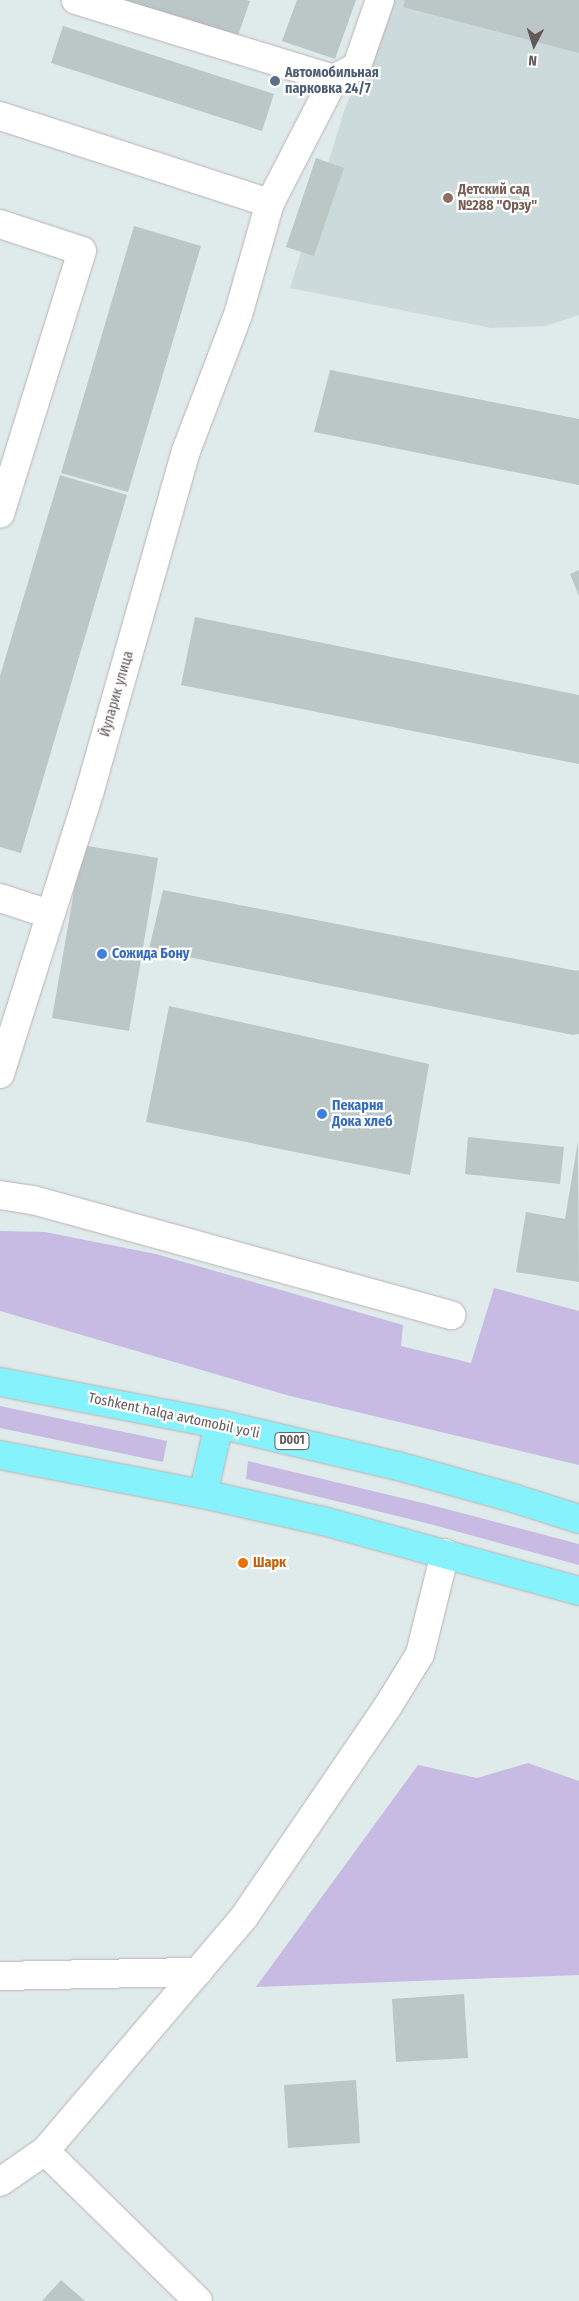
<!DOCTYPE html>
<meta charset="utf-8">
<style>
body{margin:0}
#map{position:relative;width:579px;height:2301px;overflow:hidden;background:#dfeaeb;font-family:"Fira Sans Condensed",sans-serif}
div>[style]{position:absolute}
.education>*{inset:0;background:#cddadb}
.green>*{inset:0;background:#c8bbe3}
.building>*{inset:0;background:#bbc6c6}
.roads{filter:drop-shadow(0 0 1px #bab2b3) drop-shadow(0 0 1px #bab2b3)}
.minor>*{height:28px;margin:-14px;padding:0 14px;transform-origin:14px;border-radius:14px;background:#fff}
.highway>*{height:28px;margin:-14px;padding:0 14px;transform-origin:14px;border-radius:14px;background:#86f2fb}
.dots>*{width:14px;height:14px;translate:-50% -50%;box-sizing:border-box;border:2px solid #fff;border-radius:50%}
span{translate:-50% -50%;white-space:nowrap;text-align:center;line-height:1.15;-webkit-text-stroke:4.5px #fff;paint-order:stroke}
.shield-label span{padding:1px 4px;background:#fff;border:1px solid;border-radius:4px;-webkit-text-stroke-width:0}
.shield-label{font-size:12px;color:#605859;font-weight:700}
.service-label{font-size:14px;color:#4e5e75;font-weight:700}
.left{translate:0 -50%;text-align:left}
.education-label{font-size:14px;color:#785e54;font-weight:700}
.street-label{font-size:14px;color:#605859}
.shop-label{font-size:14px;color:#366cbe;font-weight:700}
.food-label{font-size:14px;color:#c56008;font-weight:700}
.north{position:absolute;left:509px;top:20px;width:50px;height:50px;-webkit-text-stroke:4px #fff;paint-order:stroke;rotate:185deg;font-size:14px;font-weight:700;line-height:20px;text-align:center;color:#605859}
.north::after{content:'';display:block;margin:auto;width:18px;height:22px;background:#605859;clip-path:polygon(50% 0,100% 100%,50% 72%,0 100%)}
</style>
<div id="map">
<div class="education">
<i style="clip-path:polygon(393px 0,579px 0,579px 315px,546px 326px,491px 328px,290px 288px,345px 108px)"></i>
</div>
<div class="green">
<i style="clip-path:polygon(0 1231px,45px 1232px,156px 1254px,403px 1325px,401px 1346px,471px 1363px,494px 1288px,579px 1311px,579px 1465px,290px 1396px,0 1311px)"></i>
<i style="clip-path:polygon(0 1406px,167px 1441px,163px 1462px,0 1428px)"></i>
<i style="clip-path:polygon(248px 1461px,431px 1505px,579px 1544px,579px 1565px,430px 1524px,246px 1479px)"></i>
<i style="clip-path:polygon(528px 1763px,579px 1781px,579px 1975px,256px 1987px,418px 1765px,477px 1778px)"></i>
</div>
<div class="building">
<i style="clip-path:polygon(119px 0,246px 0,250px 1px,236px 41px)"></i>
<i style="clip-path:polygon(297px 0,356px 0,335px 59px,282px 41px)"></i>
<i style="clip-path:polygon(405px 0,579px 0,579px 53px,403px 7px)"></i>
<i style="clip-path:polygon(63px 26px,274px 94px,262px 131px,51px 63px)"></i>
<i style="clip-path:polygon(316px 158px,344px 168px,314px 256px,286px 247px)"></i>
<i style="clip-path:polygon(134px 226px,201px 246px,128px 492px,61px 473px)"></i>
<i style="clip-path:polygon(330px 370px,579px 419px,579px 485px,314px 432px)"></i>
<i style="clip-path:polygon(60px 475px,127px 495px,21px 853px,0 847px,0 676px)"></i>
<i style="clip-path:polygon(579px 570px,579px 596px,570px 574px)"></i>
<i style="clip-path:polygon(195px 617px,579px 695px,579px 764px,181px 685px)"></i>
<i style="clip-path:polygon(82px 845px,158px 858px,129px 1031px,52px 1018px)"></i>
<i style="clip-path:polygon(163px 890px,577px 971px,579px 970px,579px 1034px,573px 1035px,149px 949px)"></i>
<i style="clip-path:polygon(169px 1006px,429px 1064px,410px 1175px,146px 1122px)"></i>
<i style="clip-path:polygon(468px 1137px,564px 1147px,560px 1184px,465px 1174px)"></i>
<i style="clip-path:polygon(578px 1141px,579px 1282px,516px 1272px,526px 1212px,565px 1219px)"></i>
<i style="clip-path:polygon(464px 1994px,468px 2058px,396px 2062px,392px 1999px)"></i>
<i style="clip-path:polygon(356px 2080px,360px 2143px,288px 2148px,284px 2085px)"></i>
<i style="clip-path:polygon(61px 2280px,85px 2301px,42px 2301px)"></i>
</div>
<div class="roads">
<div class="minor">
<i style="left:334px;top:79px;width:26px;rotate:-29deg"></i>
<i style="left:357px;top:66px;width:70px;rotate:-70.8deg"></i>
<i style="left:0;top:116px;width:284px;rotate:17.9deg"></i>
<i style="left:0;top:224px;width:86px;rotate:18.2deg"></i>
<i style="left:82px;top:251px;width:275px;rotate:107.3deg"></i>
<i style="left:0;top:898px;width:52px;rotate:18.1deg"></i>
<i style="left:0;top:1074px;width:298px;rotate:-72.4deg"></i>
<i style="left:90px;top:790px;width:352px;rotate:-74.2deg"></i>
<i style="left:186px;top:451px;width:146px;rotate:-69.1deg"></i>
<i style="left:238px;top:315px;width:116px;rotate:-74.1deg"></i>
<i style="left:270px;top:203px;width:140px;rotate:-62.7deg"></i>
<i style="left:334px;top:79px;width:270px;rotate:-163deg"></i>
<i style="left:0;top:1195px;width:33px;rotate:9deg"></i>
<i style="left:33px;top:1200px;width:434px;rotate:15.4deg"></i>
<i style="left:0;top:1976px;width:198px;rotate:-1.2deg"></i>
<i style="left:45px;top:2151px;width:214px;rotate:44.4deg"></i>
<i style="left:0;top:2182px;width:55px;rotate:-34.6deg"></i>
<i style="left:45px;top:2151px;width:307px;rotate:-49.6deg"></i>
<i style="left:244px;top:1917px;width:255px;rotate:-55.7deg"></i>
<i style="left:388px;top:1706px;width:61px;rotate:-58.4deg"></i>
<i style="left:420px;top:1654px;width:104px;rotate:-76.1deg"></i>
</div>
<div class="highway">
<i style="left:0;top:1382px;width:223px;rotate:10.9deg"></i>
<i style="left:219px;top:1424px;width:184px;rotate:13.2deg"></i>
<i style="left:398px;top:1466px;width:123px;rotate:15.6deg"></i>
<i style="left:516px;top:1499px;width:66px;rotate:17.6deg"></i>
<i style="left:0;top:1455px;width:207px;rotate:10.9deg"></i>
<i style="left:203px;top:1494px;width:123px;rotate:12.7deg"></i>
<i style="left:323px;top:1521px;width:265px;rotate:15.3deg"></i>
<i style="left:203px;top:1494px;width:72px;rotate:-77.1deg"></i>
</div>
</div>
<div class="dots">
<i style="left:275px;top:81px;background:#5c6f8a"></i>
<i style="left:448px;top:198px;background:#8d6e63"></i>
<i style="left:102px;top:954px;background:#3f7fe0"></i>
<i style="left:322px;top:1114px;background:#3f7fe0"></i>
<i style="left:243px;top:1563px;background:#e8710a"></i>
</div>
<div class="shield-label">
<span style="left:292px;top:1441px">D001</span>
</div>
<div class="service-label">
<span class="left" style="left:285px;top:81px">Автомобильная<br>парковка 24/7</span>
</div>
<div class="education-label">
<span class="left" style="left:458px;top:198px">Детский сад<br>№288 "Орзу"</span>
</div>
<div class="street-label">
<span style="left:117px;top:694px;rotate:-74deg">Йуларик улица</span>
<span style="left:174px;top:1416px;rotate:12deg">Toshkent halqa avtomobil yo'li</span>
</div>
<div class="shop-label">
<span class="left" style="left:112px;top:954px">Сожида Бону</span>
<span class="left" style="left:332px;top:1114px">Пекарня<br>Дока хлеб</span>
</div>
<div class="food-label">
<span class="left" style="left:253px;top:1563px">Шарк</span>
</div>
<div class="north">N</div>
</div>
